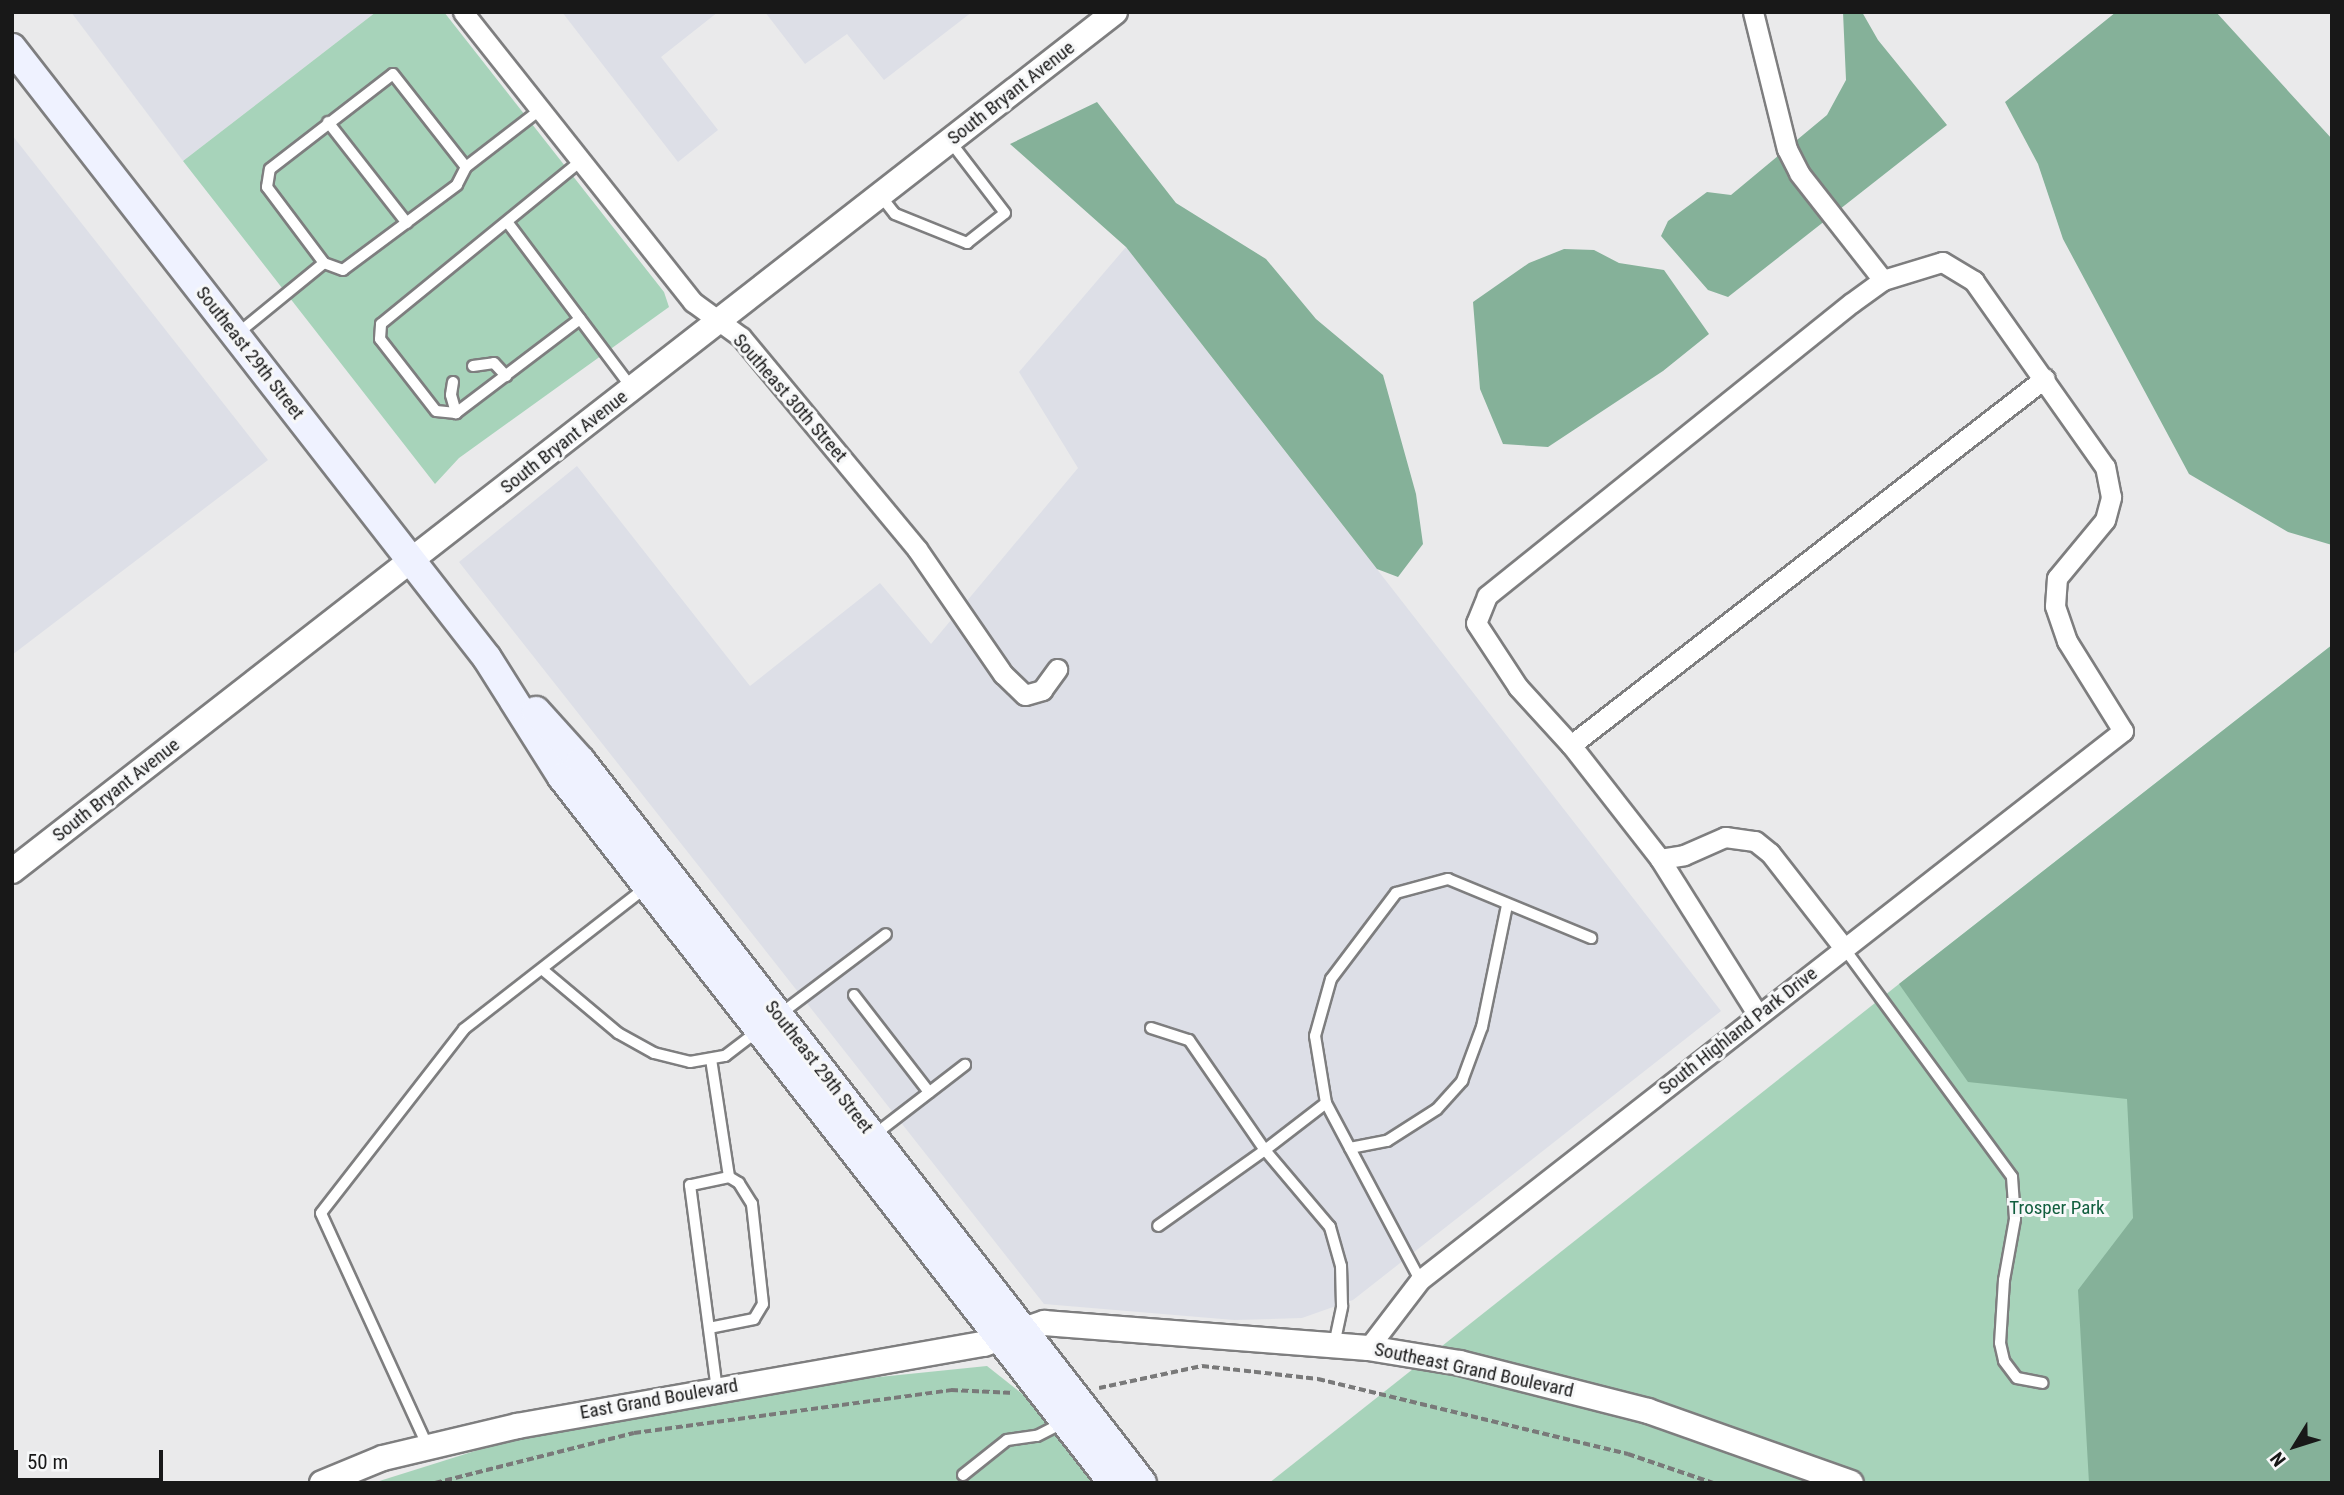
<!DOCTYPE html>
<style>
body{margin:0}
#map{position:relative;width:2344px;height:1495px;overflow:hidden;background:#eaeaeb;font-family:"Roboto Condensed",sans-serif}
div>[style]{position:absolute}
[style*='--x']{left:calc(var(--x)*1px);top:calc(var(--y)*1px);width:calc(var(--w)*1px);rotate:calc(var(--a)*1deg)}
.built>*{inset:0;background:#dddfe7}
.green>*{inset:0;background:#a7d3ba}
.forest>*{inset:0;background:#85b199}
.path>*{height:3.5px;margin-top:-1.75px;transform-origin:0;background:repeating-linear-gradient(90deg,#797979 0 7px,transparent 0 10.5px)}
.roads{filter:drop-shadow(2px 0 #7e7e7f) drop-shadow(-2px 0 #7e7e7f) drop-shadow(0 2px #7e7e7f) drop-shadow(0 -2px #7e7e7f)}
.service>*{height:10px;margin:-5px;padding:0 5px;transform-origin:5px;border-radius:5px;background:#fff}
.minor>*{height:19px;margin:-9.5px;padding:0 9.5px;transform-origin:9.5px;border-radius:9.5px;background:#fff}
.tertiary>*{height:24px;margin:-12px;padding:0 12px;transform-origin:12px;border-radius:12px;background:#fff}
.secondary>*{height:28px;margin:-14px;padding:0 14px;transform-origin:14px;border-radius:14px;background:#eff2ff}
span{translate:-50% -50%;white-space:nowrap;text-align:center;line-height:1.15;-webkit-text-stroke:6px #f7f8f9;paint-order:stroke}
.street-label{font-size:19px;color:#181818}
.park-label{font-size:19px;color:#115e3e}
.frame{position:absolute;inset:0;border:14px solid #181818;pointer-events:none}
.north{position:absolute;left:2260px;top:1411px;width:70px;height:70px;-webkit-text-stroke:5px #f7f8f9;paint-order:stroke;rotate:232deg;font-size:19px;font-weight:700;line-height:28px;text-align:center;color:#181818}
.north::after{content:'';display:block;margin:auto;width:24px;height:32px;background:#181818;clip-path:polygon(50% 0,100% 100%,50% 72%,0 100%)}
.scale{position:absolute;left:14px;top:1450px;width:149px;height:32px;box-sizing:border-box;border:4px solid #181818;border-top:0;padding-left:9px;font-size:21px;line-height:24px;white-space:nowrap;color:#181818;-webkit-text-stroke:5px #f7f8f9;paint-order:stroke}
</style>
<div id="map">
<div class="built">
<i style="clip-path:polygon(71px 12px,376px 12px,183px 161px)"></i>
<i style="clip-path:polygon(562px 12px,718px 12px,661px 57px,718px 130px,678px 162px)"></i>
<i style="clip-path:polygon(765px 12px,972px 12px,884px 80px,847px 34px,805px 64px)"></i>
<i style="clip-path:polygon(12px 135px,268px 460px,12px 655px)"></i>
<i style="clip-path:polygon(1126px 247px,1721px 1011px,1353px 1300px,1302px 1318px,1234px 1320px,1044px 1304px,459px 562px,577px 466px,750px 686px,880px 583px,931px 644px,1078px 468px,1019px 372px)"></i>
</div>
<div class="green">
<i style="clip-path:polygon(376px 12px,444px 12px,664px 292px,669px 307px,459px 458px,435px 484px,183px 161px)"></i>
<i style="clip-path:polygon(2332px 645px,2332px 1483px,1269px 1483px,1899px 984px)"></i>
<i style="clip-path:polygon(987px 1366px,1030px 1400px,1093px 1483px,373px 1483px,526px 1435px,620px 1415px,850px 1380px)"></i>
</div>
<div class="forest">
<i style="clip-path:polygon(1843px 12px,1862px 12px,1878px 40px,1947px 125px,1728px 297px,1708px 290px,1661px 236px,1668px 221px,1707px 192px,1731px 195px,1827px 115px,1846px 80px)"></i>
<i style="clip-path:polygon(2116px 12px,2216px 12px,2332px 139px,2332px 545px,2288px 532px,2189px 474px,2063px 239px,2038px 164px,2005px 102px)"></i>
<i style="clip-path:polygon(1097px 102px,1176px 203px,1266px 259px,1316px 319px,1383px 375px,1416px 494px,1423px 544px,1398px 577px,1377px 569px,1126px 247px,1010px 144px)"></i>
<i style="clip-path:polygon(1564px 249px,1594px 250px,1619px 263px,1664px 270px,1709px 334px,1663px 371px,1548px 447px,1503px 444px,1480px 389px,1473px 302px,1529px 263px)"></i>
<i style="clip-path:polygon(2332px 645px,2332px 1483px,2089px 1483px,2078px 1290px,2133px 1218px,2127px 1099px,1968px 1082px,1899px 984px)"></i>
</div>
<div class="path">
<i style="--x:1099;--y:1388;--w:105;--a:-12.1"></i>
<i style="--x:1202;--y:1366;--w:117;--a:6.4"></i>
<i style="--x:1318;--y:1379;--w:319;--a:13.6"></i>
<i style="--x:1628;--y:1454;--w:90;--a:18.8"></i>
<i style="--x:435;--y:1483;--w:205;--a:-14.1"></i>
<i style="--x:634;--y:1433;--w:320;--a:-7.7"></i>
<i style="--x:951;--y:1390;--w:63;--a:2.7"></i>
</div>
<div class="roads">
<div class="service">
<i style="--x:328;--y:122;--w:128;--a:52"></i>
<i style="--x:466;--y:167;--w:95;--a:-37.7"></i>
<i style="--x:880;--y:195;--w:24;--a:52"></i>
<i style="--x:895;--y:214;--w:78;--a:21.9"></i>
<i style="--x:967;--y:243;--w:48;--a:-38.3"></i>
<i style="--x:1005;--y:213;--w:91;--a:-127.4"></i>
<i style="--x:508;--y:223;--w:206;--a:53.1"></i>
<i style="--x:580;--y:319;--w:156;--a:142.8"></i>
<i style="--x:456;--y:413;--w:20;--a:-174"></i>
<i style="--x:436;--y:411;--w:91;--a:-127.9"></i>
<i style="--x:380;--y:339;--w:15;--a:-86"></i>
<i style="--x:381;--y:324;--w:258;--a:-39.2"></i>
<i style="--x:237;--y:334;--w:112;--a:-39.2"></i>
<i style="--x:324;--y:263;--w:95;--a:-126.9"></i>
<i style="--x:267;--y:187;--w:18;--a:-81"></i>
<i style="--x:270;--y:169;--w:155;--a:-37.7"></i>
<i style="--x:393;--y:74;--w:118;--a:51.9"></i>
<i style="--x:466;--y:167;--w:20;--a:117"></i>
<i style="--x:457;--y:185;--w:142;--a:143.3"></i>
<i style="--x:343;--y:270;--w:20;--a:-160"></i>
<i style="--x:473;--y:366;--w:21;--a:-8"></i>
<i style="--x:494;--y:363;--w:18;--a:47"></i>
<i style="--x:453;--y:382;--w:13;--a:99"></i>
<i style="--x:451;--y:395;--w:19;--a:74"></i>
<i style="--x:1844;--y:948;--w:284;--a:53.7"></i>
<i style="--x:2012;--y:1177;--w:42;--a:85.9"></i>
<i style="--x:2015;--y:1219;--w:62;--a:100.2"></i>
<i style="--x:2004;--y:1280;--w:63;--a:93.6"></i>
<i style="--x:2000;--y:1343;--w:18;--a:77"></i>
<i style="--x:2004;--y:1361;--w:21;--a:53"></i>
<i style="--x:2017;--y:1378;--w:26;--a:11"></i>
<i style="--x:543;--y:970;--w:98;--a:40"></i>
<i style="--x:618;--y:1033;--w:41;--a:29.1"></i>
<i style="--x:654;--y:1053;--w:37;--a:14"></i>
<i style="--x:690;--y:1062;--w:36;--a:-10"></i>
<i style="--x:725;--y:1056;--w:43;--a:-37.4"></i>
<i style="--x:854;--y:995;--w:123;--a:52.3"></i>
<i style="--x:779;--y:1015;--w:134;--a:-37.1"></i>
<i style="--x:1151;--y:1028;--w:40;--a:18"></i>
<i style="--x:1189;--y:1040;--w:134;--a:55.4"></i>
<i style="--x:1265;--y:1150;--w:131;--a:144.6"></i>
<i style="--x:711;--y:1059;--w:119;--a:81.3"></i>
<i style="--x:729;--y:1177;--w:40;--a:168"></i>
<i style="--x:690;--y:1185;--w:206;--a:82.5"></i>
<i style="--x:1326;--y:1103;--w:68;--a:-99.3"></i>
<i style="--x:1315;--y:1036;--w:59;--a:-74.3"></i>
<i style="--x:1331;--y:979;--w:108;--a:-52.9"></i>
<i style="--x:1396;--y:893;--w:54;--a:-15.1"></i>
<i style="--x:1448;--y:879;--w:155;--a:22.4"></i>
<i style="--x:874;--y:1135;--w:115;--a:-37.6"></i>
<i style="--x:1350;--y:1148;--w:38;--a:-11"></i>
<i style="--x:1387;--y:1141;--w:59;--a:-32.6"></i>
<i style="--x:1437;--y:1109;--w:38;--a:-48"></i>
<i style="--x:1462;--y:1081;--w:58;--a:-69.7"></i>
<i style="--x:1482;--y:1027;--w:125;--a:-78.4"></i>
<i style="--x:709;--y:1328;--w:46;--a:-11.3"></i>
<i style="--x:754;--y:1319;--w:17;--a:-59"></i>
<i style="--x:763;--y:1304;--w:101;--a:-96.3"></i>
<i style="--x:752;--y:1204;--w:25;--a:-122"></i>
<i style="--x:739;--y:1183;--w:12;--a:-149"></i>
<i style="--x:1334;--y:1345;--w:40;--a:-78"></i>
<i style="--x:1342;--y:1306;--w:40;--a:-91.4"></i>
<i style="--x:1341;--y:1266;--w:41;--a:-105.8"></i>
<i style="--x:1330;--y:1227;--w:101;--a:-130.2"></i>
<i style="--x:1265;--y:1150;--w:77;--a:-37.6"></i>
<i style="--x:1326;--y:1103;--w:200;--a:62"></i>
<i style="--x:428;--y:1447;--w:257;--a:-114.6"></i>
<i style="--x:321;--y:1213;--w:233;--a:-52.1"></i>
<i style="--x:464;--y:1029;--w:229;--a:-37.9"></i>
<i style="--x:963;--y:1475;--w:56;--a:-38.5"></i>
<i style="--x:1007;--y:1440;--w:30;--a:-8"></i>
<i style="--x:1037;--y:1436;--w:28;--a:-27"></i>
</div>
<div class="minor">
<i style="--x:463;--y:12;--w:370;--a:51.6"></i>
<i style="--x:693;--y:302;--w:59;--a:36.1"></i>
<i style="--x:741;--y:337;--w:276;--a:50.3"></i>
<i style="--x:917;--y:549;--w:152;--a:55.5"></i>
<i style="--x:1003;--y:674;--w:30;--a:44"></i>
<i style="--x:1025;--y:695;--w:18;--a:-16"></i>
<i style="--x:1042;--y:690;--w:26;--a:-54"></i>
<i style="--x:1753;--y:12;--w:141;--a:76.1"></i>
<i style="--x:1787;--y:149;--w:27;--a:63"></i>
<i style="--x:1799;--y:173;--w:136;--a:51.9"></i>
<i style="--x:1571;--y:745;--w:599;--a:-37.75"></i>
<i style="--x:1660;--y:859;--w:24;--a:-9"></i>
<i style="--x:1684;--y:855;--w:45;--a:-23.7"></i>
<i style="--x:1725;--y:837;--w:30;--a:8"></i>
<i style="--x:1755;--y:841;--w:19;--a:39"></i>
<i style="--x:1770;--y:853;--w:120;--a:52.1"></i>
<i style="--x:1368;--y:1348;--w:86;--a:-52.6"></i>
<i style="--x:1420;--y:1280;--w:892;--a:-37.99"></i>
<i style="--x:2123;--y:731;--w:106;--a:-121.9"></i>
<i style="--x:2067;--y:641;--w:37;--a:-109"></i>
<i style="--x:2055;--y:606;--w:28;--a:-86"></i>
<i style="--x:2057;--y:578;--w:75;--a:-50.4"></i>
<i style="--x:2105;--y:520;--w:24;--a:-75"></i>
<i style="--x:2111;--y:497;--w:31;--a:-101"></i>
<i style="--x:2105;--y:467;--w:228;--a:-125.2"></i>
<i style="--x:1974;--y:281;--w:37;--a:-149"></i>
<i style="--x:1942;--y:262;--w:62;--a:163"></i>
<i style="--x:1883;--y:280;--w:39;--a:144"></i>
<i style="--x:1851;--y:303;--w:467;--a:141.2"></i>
<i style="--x:1487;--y:596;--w:29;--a:112"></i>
<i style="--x:1476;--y:623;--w:77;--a:56.7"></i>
<i style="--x:1518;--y:687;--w:79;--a:47.6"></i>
<i style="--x:1571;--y:745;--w:145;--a:52"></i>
<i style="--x:1660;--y:859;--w:184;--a:57.9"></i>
</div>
<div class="tertiary">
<i style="--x:12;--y:871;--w:1398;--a:-37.91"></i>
<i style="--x:322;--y:1483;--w:66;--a:-22.3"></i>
<i style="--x:383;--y:1458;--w:138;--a:-13.4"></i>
<i style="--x:517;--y:1426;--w:474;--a:-10"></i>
<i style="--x:984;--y:1344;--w:64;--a:-19.3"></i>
<i style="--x:1044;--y:1323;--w:325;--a:4.4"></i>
<i style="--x:1368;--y:1348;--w:93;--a:9.3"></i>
<i style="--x:1460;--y:1363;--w:194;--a:14.3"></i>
<i style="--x:1648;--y:1411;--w:215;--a:19.5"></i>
</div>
<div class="secondary">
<i style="--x:12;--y:48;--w:773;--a:52.09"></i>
<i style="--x:487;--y:658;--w:141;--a:57.8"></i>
<i style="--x:562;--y:777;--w:896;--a:52.03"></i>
<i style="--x:536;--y:711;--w:67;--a:48"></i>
<i style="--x:581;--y:761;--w:914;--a:52.15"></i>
</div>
</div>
<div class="street-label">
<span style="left:1011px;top:93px;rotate:-38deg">South Bryant Avenue</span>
<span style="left:250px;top:353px;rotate:52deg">Southeast 29th Street</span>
<span style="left:790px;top:398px;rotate:49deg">Southeast 30th Street</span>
<span style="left:564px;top:442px;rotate:-38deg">South Bryant Avenue</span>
<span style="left:116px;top:790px;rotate:-38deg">South Bryant Avenue</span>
<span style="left:1738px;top:1031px;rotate:-38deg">South Highland Park Drive</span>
<span style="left:819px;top:1067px;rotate:52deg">Southeast 29th Street</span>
<span style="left:1474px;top:1370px;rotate:12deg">Southeast Grand Boulevard</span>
<span style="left:659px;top:1399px;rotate:-10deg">East Grand Boulevard</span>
</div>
<div class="park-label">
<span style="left:2057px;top:1208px">Trosper Park</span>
</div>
<div class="frame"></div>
<div class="north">N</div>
<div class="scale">50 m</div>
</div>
